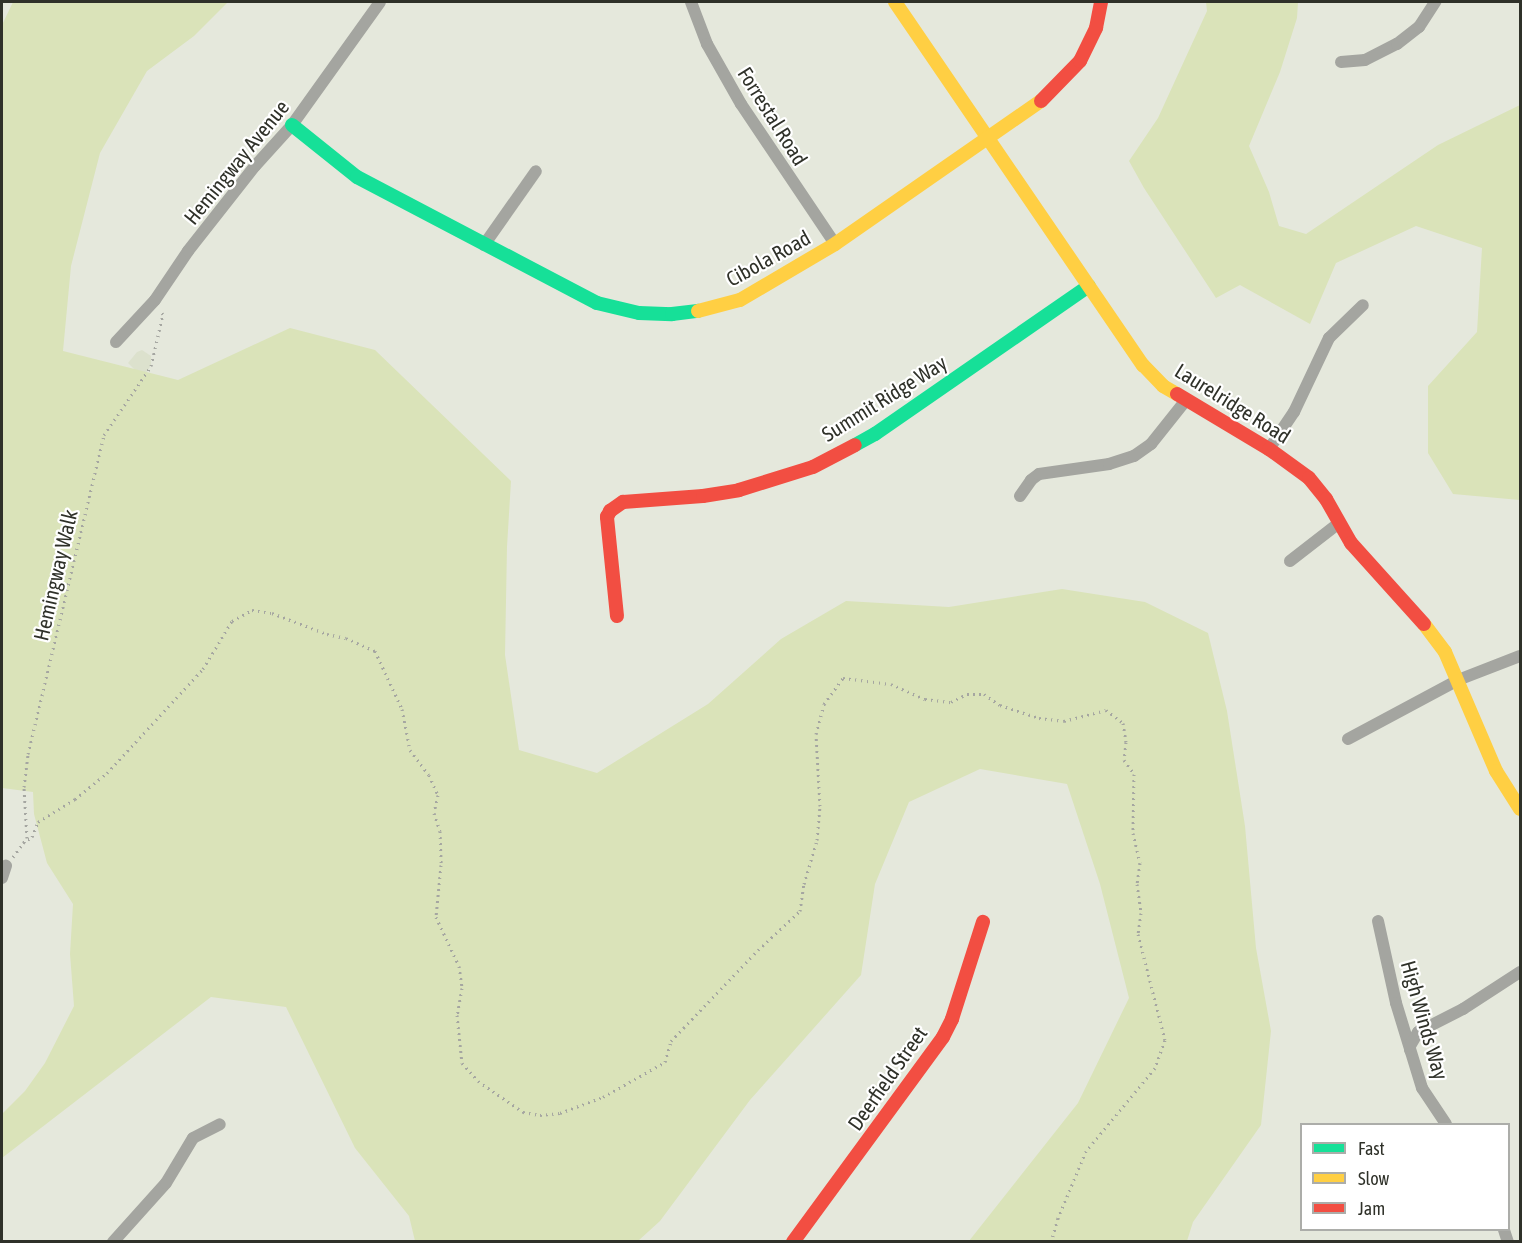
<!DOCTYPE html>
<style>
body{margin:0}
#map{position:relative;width:1522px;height:1243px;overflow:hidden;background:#e5e8dc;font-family:"Asap Condensed",sans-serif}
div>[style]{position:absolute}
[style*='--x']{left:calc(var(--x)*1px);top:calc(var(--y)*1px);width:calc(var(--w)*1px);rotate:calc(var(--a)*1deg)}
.built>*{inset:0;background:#dce1cd}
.green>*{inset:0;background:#dae3b9}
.path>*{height:3px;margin-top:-1.5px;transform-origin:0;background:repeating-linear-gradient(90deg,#a5a6a1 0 1.5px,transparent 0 6px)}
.street>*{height:12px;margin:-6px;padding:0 6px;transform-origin:6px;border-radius:6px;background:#a4a5a0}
.fast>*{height:14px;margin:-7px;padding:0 7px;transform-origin:7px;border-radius:7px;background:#16e098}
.slow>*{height:14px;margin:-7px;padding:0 7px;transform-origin:7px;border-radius:7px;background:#ffcf43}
.jam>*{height:14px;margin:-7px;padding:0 7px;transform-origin:7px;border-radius:7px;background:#f24e42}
span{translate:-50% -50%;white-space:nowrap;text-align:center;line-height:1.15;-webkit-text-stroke:4.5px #fff;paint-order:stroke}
.street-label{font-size:21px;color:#2f3129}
.frame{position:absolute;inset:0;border:3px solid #2f3129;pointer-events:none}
.legend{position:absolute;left:1300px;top:1123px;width:210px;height:108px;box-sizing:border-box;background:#fff;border:2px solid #acada9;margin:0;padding:8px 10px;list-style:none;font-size:18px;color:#2f3129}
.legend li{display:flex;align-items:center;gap:12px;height:30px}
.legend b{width:30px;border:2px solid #acada9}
</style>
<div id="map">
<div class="built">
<i style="clip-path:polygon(142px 350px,151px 356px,151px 365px,143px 378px,128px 363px,137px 352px)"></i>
</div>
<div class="green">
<i style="clip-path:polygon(13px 2px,228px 2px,194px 36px,147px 71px,100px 153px,71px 266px,63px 351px,178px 380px,290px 328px,375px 350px,511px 481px,507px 547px,505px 655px,519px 750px,597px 773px,708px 704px,781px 639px,846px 601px,949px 607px,1062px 589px,1145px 602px,1208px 633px,1227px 711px,1245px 826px,1256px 948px,1271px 1031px,1261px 1125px,1193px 1222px,1187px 1241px,969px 1241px,1078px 1103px,1129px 998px,1100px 884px,1067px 784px,980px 769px,909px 802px,875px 884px,861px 975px,750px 1100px,660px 1221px,638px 1241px,415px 1241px,409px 1216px,355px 1148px,286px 1007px,211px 997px,2px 1158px,2px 1114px,25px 1091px,45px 1063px,74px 1006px,70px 954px,73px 904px,47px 863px,34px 814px,33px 792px,2px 788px,2px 25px)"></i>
<i style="clip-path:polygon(1206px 2px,1298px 2px,1297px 18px,1280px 72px,1249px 146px,1269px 192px,1279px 226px,1306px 234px,1438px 145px,1520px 105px,1520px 500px,1453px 494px,1428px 453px,1428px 386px,1477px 332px,1482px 248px,1416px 226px,1336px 263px,1310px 324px,1240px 285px,1216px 298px,1144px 188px,1129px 161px,1158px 118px,1207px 11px)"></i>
</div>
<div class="path">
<i style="--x:23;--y:843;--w:11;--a:-34"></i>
<i style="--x:32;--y:837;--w:16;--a:-68"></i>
<i style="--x:38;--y:822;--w:44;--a:-31.9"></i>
<i style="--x:75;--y:799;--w:41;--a:-39.1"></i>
<i style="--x:107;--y:773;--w:142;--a:-47.3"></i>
<i style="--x:203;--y:669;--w:56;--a:-58.9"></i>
<i style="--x:232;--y:621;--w:23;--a:-29"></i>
<i style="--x:252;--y:610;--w:20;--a:9"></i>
<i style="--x:272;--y:613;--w:59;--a:20.9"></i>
<i style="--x:327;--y:634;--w:19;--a:12"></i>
<i style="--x:346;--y:638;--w:32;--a:24"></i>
<i style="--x:375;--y:651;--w:64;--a:65"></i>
<i style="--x:402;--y:709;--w:42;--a:79"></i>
<i style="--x:410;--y:750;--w:31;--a:53"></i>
<i style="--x:429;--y:775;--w:22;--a:66"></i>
<i style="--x:438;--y:795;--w:18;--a:103"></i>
<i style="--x:434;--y:813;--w:19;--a:72"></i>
<i style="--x:440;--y:831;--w:34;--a:88"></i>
<i style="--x:441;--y:865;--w:52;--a:95.5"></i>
<i style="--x:436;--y:917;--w:54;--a:64.9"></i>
<i style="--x:459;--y:966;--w:22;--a:82"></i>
<i style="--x:462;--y:988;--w:27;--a:100"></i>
<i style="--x:457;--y:1015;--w:48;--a:84.1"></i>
<i style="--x:462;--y:1063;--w:24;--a:48"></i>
<i style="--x:478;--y:1081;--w:55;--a:34.6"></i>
<i style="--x:523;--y:1112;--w:17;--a:10"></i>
<i style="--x:540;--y:1115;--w:20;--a:-6"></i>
<i style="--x:560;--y:1113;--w:46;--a:-20.4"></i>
<i style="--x:603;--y:1097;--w:71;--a:-29.4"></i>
<i style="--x:665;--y:1062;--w:22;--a:-74"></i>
<i style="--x:671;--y:1041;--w:126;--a:-46.3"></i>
<i style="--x:758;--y:950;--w:57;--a:-42.9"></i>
<i style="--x:800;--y:911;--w:27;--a:-82"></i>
<i style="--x:804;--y:884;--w:46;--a:-73.5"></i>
<i style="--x:817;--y:840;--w:34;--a:-85"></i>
<i style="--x:820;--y:806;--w:72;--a:-93.2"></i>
<i style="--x:816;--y:734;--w:31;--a:-75"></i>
<i style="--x:824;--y:704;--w:32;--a:-54"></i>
<i style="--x:843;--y:678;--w:48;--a:7.1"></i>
<i style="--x:891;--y:684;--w:37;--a:24"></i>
<i style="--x:925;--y:699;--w:26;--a:7"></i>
<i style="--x:951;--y:702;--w:18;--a:-27"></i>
<i style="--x:967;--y:694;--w:17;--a:0"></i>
<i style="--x:984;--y:694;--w:19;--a:35"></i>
<i style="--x:1000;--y:705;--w:41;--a:18.4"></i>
<i style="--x:1039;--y:718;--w:25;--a:7"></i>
<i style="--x:1064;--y:721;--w:43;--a:-14.7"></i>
<i style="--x:1106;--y:710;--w:21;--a:37"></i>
<i style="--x:1123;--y:723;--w:19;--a:81"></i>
<i style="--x:1126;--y:742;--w:18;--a:96"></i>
<i style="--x:1124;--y:760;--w:17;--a:54"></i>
<i style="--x:1134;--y:774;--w:59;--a:91"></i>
<i style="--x:1133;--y:833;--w:31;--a:77"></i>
<i style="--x:1140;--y:863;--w:21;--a:98"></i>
<i style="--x:1137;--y:884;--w:29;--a:82"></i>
<i style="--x:1141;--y:913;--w:21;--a:98"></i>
<i style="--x:1138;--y:934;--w:109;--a:75.7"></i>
<i style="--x:1165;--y:1040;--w:30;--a:110"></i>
<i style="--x:1155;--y:1068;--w:108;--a:129.7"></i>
<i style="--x:1086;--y:1151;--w:73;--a:112.7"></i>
<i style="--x:1058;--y:1218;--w:25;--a:106"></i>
<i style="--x:13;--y:857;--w:24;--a:-54"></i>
<i style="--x:27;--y:838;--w:51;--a:-93.4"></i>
<i style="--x:24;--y:787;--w:33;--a:-83"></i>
<i style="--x:28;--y:754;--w:328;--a:-76.6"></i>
<i style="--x:104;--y:435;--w:83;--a:-55.7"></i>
<i style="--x:151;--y:366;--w:53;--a:-77"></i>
<i style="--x:163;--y:314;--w:4;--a:-135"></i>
</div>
<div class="street">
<i style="--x:691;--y:2;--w:45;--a:69.1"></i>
<i style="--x:707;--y:44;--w:69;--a:60.5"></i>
<i style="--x:741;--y:104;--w:169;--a:56.1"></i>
<i style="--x:1341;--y:62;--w:24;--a:-5"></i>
<i style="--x:1365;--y:60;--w:36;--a:-27"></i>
<i style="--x:1397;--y:44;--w:28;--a:-38"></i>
<i style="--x:1419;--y:27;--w:30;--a:-57"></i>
<i style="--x:484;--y:245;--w:90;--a:-54.9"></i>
<i style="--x:116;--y:342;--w:57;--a:-47.1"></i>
<i style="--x:155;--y:300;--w:59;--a:-56"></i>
<i style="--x:188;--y:251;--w:108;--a:-51.8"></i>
<i style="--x:255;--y:166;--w:55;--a:-47.9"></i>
<i style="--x:292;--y:125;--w:151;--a:-54.4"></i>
<i style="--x:1269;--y:449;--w:45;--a:-56"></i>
<i style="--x:1294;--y:412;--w:82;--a:-64.7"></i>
<i style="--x:1329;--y:338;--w:47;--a:-44.1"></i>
<i style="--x:1020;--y:496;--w:19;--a:-55"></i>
<i style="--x:1031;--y:480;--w:10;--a:-37"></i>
<i style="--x:1039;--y:474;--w:71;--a:-8.1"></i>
<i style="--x:1109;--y:464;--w:26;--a:-18"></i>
<i style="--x:1134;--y:456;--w:21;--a:-35"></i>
<i style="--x:1151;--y:444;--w:56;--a:-51.5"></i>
<i style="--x:1290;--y:561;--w:62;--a:-37.8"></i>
<i style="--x:1348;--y:739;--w:125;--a:-28.2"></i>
<i style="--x:1458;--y:680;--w:66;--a:-21.2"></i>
<i style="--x:2;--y:878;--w:13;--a:-72"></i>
<i style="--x:1378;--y:921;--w:84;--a:77.6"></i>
<i style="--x:1396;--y:1003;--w:89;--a:73"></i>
<i style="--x:1422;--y:1088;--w:43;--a:56.3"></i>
<i style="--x:1410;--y:1050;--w:4;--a:-90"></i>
<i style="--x:1410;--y:1046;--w:16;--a:-60"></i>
<i style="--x:1418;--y:1032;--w:51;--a:-27.1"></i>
<i style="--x:1463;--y:1009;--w:68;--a:-33"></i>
<i style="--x:1504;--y:1230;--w:13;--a:72"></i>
<i style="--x:113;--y:1242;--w:79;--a:-48.1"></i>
<i style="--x:166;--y:1183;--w:52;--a:-59"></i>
<i style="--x:193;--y:1138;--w:30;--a:-27"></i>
</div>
<div class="fast">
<i style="--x:292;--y:125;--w:83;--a:38.7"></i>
<i style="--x:357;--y:177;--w:271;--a:27.7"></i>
<i style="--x:597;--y:303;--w:43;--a:13.4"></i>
<i style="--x:639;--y:313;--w:33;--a:2"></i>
<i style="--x:672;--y:314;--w:26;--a:-7"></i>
<i style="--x:855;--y:445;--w:23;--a:-29"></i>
<i style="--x:875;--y:434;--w:260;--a:-34.7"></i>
</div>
<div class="slow">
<i style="--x:895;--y:2;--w:440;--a:55.7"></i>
<i style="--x:1143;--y:365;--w:29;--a:46"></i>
<i style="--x:1163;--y:386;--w:16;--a:30"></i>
<i style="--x:698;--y:311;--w:43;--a:-14.7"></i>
<i style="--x:740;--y:300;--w:110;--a:-30.5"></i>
<i style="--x:835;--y:244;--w:251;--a:-34.8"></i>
<i style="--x:1424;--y:624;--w:35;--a:53"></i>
<i style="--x:1445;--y:652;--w:129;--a:66.8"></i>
<i style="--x:1496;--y:771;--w:45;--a:57.7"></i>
</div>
<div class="jam">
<i style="--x:1041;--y:101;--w:56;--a:-45.7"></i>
<i style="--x:1080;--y:61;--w:37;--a:-64"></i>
<i style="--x:1096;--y:28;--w:26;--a:-79"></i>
<i style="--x:1177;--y:394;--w:107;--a:30.9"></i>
<i style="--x:1269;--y:449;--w:49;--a:35.9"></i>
<i style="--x:1309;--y:478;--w:27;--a:51"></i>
<i style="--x:1326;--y:499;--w:51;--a:60.4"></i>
<i style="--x:1351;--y:543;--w:109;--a:48"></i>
<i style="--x:617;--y:616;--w:100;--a:-95.8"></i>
<i style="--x:607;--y:517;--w:7;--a:-63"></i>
<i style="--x:610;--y:511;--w:16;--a:-35"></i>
<i style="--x:623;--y:502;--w:80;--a:-4.3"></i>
<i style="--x:703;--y:496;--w:36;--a:-9"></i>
<i style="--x:739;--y:490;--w:77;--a:-17.3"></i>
<i style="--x:813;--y:467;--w:47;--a:-27.6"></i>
<i style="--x:793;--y:1242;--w:254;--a:-53.8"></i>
<i style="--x:943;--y:1037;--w:20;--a:-63"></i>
<i style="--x:952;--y:1019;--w:102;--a:-72.3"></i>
</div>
<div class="street-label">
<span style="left:773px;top:116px;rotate:58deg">Forrestal Road</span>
<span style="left:236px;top:162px;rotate:-51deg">Hemingway Avenue</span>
<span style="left:768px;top:258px;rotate:-29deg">Cibola Road</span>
<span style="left:884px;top:398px;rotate:-32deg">Summit Ridge Way</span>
<span style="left:1233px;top:403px;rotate:32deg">Laurelridge Road</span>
<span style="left:55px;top:575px;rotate:-77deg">Hemingway Walk</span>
<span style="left:1425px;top:1020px;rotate:74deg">High Winds Way</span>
<span style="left:887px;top:1078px;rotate:-55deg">Deerfield Street</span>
</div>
<div class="frame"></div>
<ul class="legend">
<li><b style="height:8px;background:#16e098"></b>Fast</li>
<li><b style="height:8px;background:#ffcf43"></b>Slow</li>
<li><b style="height:8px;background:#f24e42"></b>Jam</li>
</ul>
</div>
